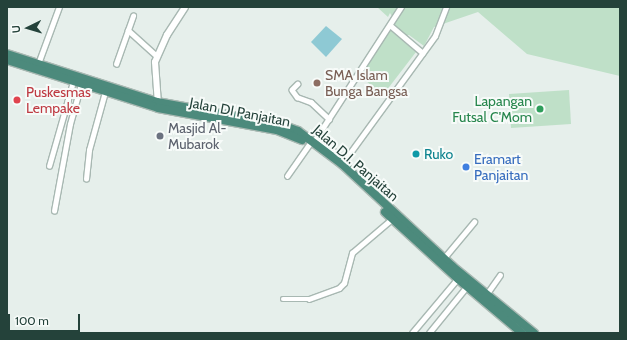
<!DOCTYPE html>
<style>
body{margin:0}
#map{position:relative;width:627px;height:340px;overflow:hidden;background:#e6efeb;font-family:Cabin,sans-serif}
div>[style]{position:absolute}
[style*='--x']{left:calc(var(--x)*1px);top:calc(var(--y)*1px);width:calc(var(--w)*1px);rotate:calc(var(--a)*1deg)}
.green>*{inset:0;background:#bfe0c8}
.water>*{inset:0;background:#8ec9d4}
.roads{filter:drop-shadow(1px 0 #a8b8b2) drop-shadow(-1px 0 #a8b8b2) drop-shadow(0 1px #a8b8b2) drop-shadow(0 -1px #a8b8b2)}
.minor>*{height:4.5px;margin:-2.25px;padding:0 2.25px;transform-origin:2.25px;border-radius:2.25px;background:#fff}
.tertiary>*{height:6px;margin:-3px;padding:0 3px;transform-origin:3px;border-radius:3px;background:#fff}
.trunk>*{height:8px;margin:-4px;padding:0 4px;transform-origin:4px;border-radius:4px;background:#4c8a7c}
.dots>*{width:11px;height:11px;translate:-50% -50%;box-sizing:border-box;border:2px solid #f7fbf9;border-radius:50%}
span{translate:-50% -50%;white-space:nowrap;text-align:center;line-height:1.15;-webkit-text-stroke:4px #f7fbf9;paint-order:stroke}
.education-label{font-size:14px;color:#785e54}
.left{translate:0 -50%;text-align:left}
.health-label{font-size:14px;color:#be3a42}
.leisure-label{font-size:14px;color:#27864d}
.right{translate:-100% -50%;text-align:right}
.street-label{font-size:14px;color:#24423a}
.worship-label{font-size:14px;color:#5b616d}
.culture-label{font-size:14px;color:#0d838f}
.shop-label{font-size:14px;color:#366cbe}
.frame{position:absolute;inset:0;border:8px solid #24423a;pointer-events:none}
.north{position:absolute;left:8px;top:8px;width:40px;height:40px;-webkit-text-stroke:3px #f7fbf9;paint-order:stroke;rotate:265deg;font-size:11px;font-weight:700;line-height:16px;text-align:center;color:#24423a}
.north::after{content:'';display:block;margin:auto;width:14px;height:18px;background:#24423a;clip-path:polygon(50% 0,100% 100%,50% 72%,0 100%)}
.scale{position:absolute;left:8px;top:314px;width:72px;height:18px;box-sizing:border-box;border:2px solid #24423a;border-top:0;padding-left:5px;font-size:12px;line-height:14px;white-space:nowrap;color:#24423a;-webkit-text-stroke:3px #f7fbf9;paint-order:stroke}
</style>
<div id="map">
<div class="green">
<i style="clip-path:polygon(377px 7px,620px 7px,620px 76px,527px 54px,478px 12px,434px 27px,424px 46px,409px 35px,405px 36px,394px 24px,395px 21px,390px 13px,388px 17px)"></i>
<i style="clip-path:polygon(389px 29px,416px 52px,383px 95px,360px 76px)"></i>
<i style="clip-path:polygon(569px 90px,571px 124px,511px 128px,509px 94px)"></i>
</div>
<div class="water">
<i style="clip-path:polygon(326px 26px,342px 39px,326px 57px,311px 42px)"></i>
</div>
<div class="roads">
<div class="minor">
<i style="--x:390;--y:25;--w:43;--a:40.3"></i>
<i style="--x:128;--y:30;--w:39;--a:42"></i>
<i style="--x:38;--y:64;--w:61;--a:-69.8"></i>
<i style="--x:116;--y:64;--w:51;--a:-70.5"></i>
<i style="--x:298;--y:84;--w:8;--a:135"></i>
<i style="--x:292;--y:90;--w:9;--a:54"></i>
<i style="--x:297;--y:97;--w:15;--a:20"></i>
<i style="--x:311;--y:102;--w:25;--a:43"></i>
<i style="--x:317;--y:137;--w:35;--a:40"></i>
<i style="--x:313;--y:143;--w:162;--a:-57.1"></i>
<i style="--x:342;--y:164;--w:158;--a:-54"></i>
<i style="--x:435;--y:36;--w:31;--a:-69"></i>
<i style="--x:49;--y:166;--w:87;--a:-74.1"></i>
<i style="--x:287;--y:176;--w:39;--a:-55"></i>
<i style="--x:86;--y:179;--w:29;--a:-84"></i>
<i style="--x:89;--y:150;--w:60;--a:-74.6"></i>
<i style="--x:54;--y:211;--w:88;--a:-79.6"></i>
<i style="--x:70;--y:124;--w:41;--a:-74.6"></i>
<i style="--x:444;--y:258;--w:47;--a:-50.2"></i>
<i style="--x:486;--y:295;--w:24;--a:-55"></i>
<i style="--x:283;--y:299;--w:26;--a:0"></i>
<i style="--x:309;--y:299;--w:32;--a:-20"></i>
<i style="--x:339;--y:288;--w:7;--a:-45"></i>
<i style="--x:344;--y:283;--w:31;--a:-75"></i>
<i style="--x:352;--y:253;--w:54;--a:-40.5"></i>
<i style="--x:412;--y:333;--w:73;--a:-50"></i>
<i style="--x:429;--y:333;--w:62;--a:-50.9"></i>
</div>
<div class="tertiary">
<i style="--x:158;--y:104;--w:42;--a:-94.1"></i>
<i style="--x:155;--y:62;--w:30;--a:-66"></i>
<i style="--x:167;--y:35;--w:33;--a:-57"></i>
</div>
<div class="trunk">
<i style="--x:7;--y:54;--w:157;--a:17.7"></i>
<i style="--x:157;--y:102;--w:127;--a:10.4"></i>
<i style="--x:282;--y:125;--w:17;--a:21"></i>
<i style="--x:298;--y:131;--w:55;--a:36.9"></i>
<i style="--x:342;--y:164;--w:150;--a:42.8"></i>
<i style="--x:452;--y:266;--w:106;--a:39.3"></i>
<i style="--x:7;--y:60;--w:158;--a:17.6"></i>
<i style="--x:158;--y:108;--w:121;--a:10.5"></i>
<i style="--x:277;--y:130;--w:27;--a:22"></i>
<i style="--x:385;--y:212;--w:99;--a:42.5"></i>
<i style="--x:458;--y:279;--w:84;--a:40.2"></i>
</div>
</div>
<div class="dots">
<i style="left:317px;top:83px;background:#8d6e63"></i>
<i style="left:17px;top:100px;background:#e0444e"></i>
<i style="left:540px;top:109px;background:#2e9e5b"></i>
<i style="left:160px;top:136px;background:#6b7280"></i>
<i style="left:416px;top:154px;background:#0f9aa8"></i>
<i style="left:466px;top:167px;background:#3f7fe0"></i>
</div>
<div class="education-label">
<span class="left" style="left:325px;top:83px">SMA Islam<br>Bunga Bangsa</span>
</div>
<div class="health-label">
<span class="left" style="left:26px;top:100px">Puskesmas<br>Lempake</span>
</div>
<div class="leisure-label">
<span class="right" style="left:532px;top:109px">Lapangan<br>Futsal C'Mom</span>
</div>
<div class="street-label">
<span style="left:240px;top:112px;rotate:11deg">Jalan DI Panjaitan</span>
<span style="left:356px;top:163px;rotate:41deg">Jalan D.I. Panjaitan</span>
</div>
<div class="worship-label">
<span class="left" style="left:168px;top:136px">Masjid Al-<br>Mubarok</span>
</div>
<div class="culture-label">
<span class="left" style="left:424px;top:154px">Ruko</span>
</div>
<div class="shop-label">
<span class="left" style="left:474px;top:167px">Eramart<br>Panjaitan</span>
</div>
<div class="frame"></div>
<div class="north">U</div>
<div class="scale">100 m</div>
</div>
